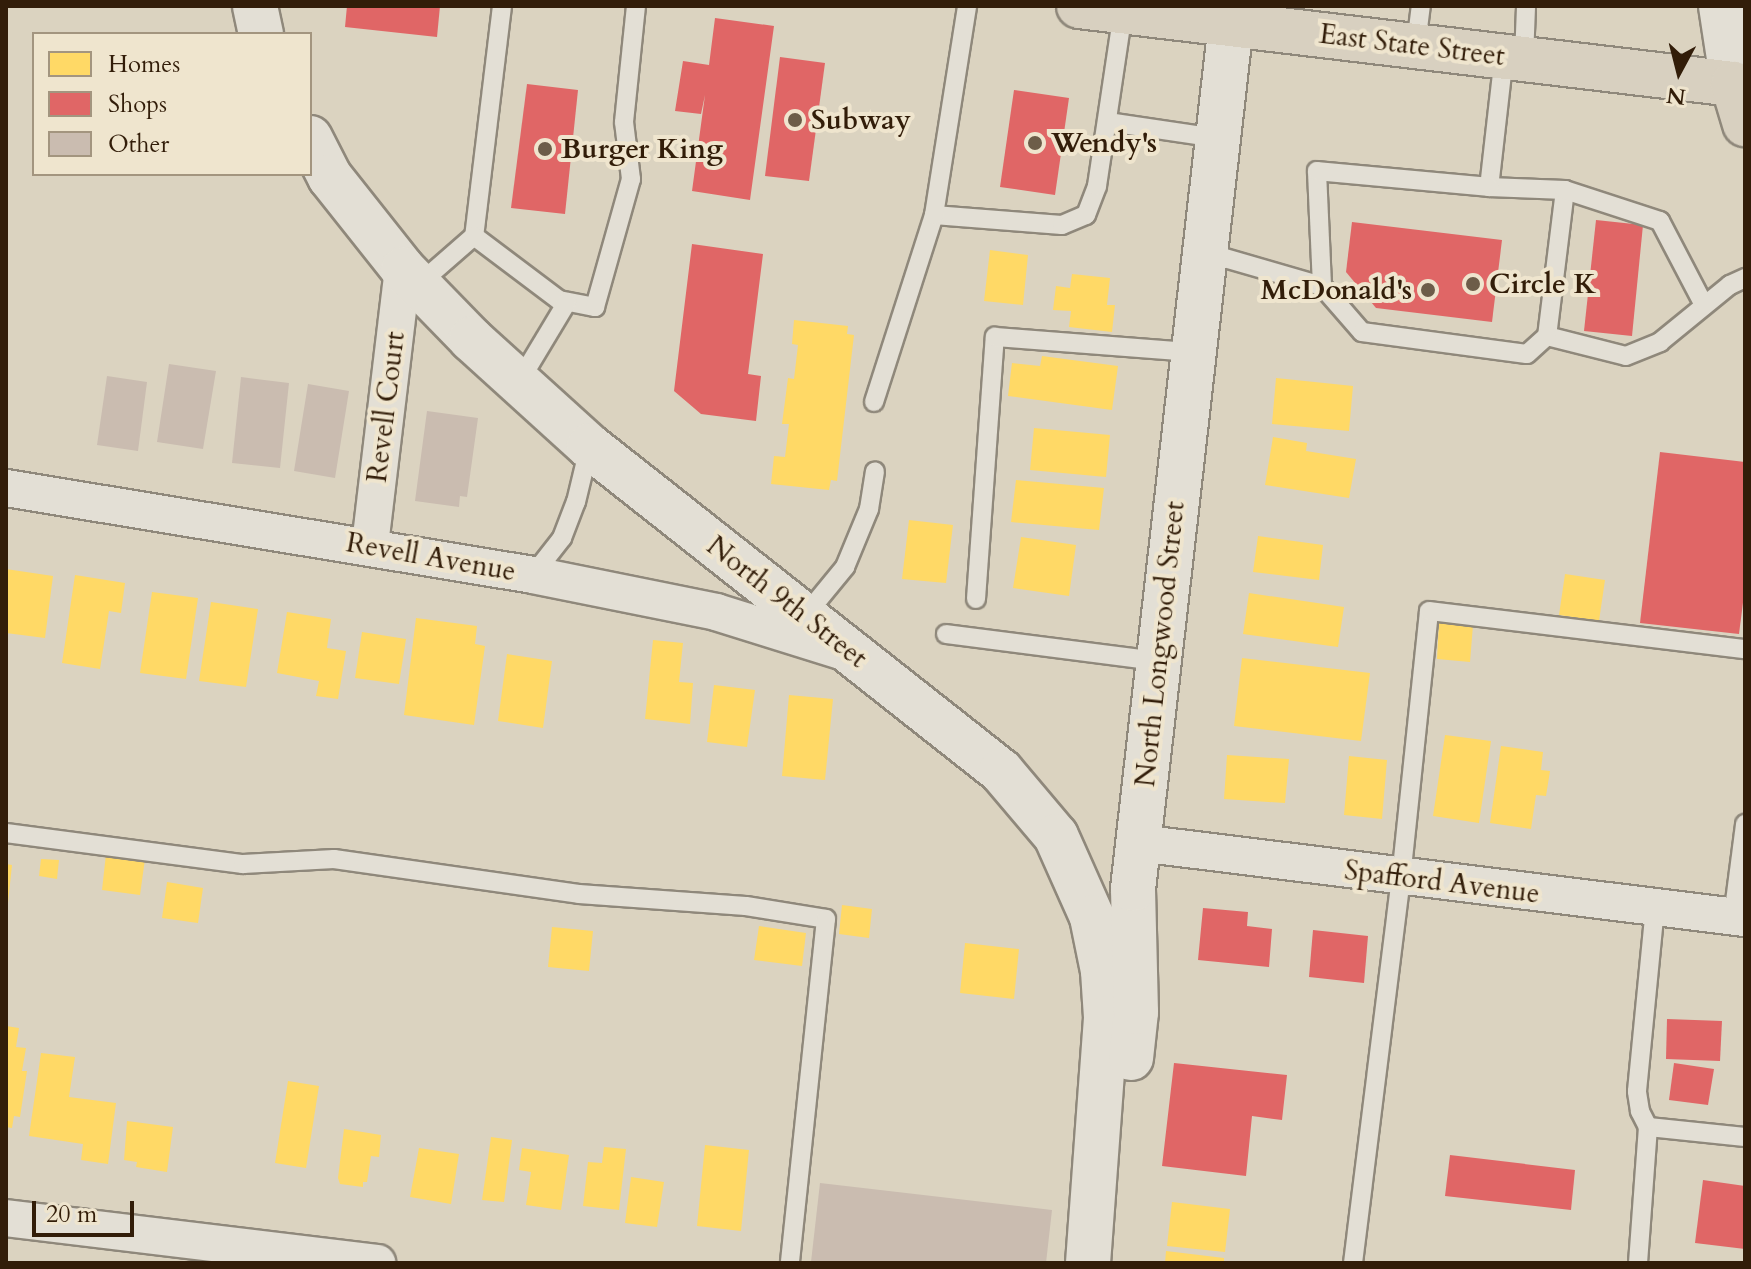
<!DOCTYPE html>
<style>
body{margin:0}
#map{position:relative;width:1751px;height:1269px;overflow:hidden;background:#dbd3c0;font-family:Cardo,serif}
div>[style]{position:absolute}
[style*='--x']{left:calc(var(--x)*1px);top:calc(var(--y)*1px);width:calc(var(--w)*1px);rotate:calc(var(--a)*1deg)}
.homes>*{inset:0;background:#ffd966}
.shops>*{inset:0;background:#e06666}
.building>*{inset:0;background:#cabcb0}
.roads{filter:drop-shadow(2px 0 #8f887b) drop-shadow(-2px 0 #8f887b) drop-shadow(0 2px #8f887b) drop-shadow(0 -2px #8f887b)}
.lane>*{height:18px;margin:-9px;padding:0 9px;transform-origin:9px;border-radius:9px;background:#e3dfd5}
.street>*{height:36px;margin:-18px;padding:0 18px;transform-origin:18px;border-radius:18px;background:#e3dfd5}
.secondary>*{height:44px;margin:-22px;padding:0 22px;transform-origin:22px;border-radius:22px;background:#e3dfd5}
.primary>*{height:44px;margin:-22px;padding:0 22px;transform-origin:22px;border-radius:22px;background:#d8d0c0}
.dots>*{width:22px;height:22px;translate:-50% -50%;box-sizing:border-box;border:4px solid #efe5ce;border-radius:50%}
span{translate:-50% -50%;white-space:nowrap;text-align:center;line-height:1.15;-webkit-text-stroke:8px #efe5ce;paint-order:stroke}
.street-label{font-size:28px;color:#321d09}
.poi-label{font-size:28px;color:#321d09;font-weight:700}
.left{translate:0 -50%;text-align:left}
.right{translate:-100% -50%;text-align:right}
.frame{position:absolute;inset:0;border:8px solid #321d09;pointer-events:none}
.legend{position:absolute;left:32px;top:32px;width:280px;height:144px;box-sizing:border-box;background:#efe5ce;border:2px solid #a3957f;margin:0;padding:10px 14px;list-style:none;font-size:24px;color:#321d09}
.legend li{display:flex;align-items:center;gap:16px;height:40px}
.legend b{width:40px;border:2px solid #a3957f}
.north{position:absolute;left:1639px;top:32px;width:80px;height:80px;-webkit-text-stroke:6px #efe5ce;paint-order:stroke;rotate:187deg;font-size:22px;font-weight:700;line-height:32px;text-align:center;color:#321d09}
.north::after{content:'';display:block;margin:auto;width:28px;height:36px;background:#321d09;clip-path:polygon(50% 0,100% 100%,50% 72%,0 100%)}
.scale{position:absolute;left:32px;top:1201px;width:102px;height:36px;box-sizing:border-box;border:4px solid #321d09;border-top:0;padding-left:10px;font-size:24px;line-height:28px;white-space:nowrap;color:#321d09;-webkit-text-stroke:6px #efe5ce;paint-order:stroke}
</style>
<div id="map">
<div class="homes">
<i style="clip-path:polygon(990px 250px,1028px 255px,1023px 305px,984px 301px)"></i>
<i style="clip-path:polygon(1072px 274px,1110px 278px,1107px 305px,1115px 305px,1112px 332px,1069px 327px,1071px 311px,1053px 310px,1056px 286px,1070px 288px)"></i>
<i style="clip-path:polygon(794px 320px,848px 326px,847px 334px,854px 335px,837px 481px,831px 480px,829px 490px,771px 484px,774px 456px,785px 457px,789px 424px,782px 424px,788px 378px,794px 379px,798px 345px,792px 344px)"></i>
<i style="clip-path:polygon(1042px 356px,1118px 366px,1112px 410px,1008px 396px,1012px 363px,1040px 366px)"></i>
<i style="clip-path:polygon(1276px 378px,1353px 386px,1349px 431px,1272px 424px)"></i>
<i style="clip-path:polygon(1034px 428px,1110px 435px,1106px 477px,1030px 470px)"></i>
<i style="clip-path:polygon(1273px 437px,1307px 443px,1306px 451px,1356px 459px,1349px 498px,1265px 485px)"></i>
<i style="clip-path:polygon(1016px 480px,1104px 488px,1099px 530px,1011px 522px)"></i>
<i style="clip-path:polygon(909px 520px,953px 525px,946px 583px,902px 579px)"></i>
<i style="clip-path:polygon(1258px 536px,1323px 545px,1319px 580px,1253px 572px)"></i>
<i style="clip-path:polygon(1021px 537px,1076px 545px,1069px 596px,1013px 588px)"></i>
<i style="clip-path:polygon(6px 569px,53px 576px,45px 638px,6px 633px)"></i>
<i style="clip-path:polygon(1565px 574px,1605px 580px,1599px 621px,1559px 615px)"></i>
<i style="clip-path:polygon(75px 575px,125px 583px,121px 613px,109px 611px,100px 669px,62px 663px)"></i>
<i style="clip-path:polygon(152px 592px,198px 598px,186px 679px,140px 673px)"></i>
<i style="clip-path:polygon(1249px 593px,1344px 607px,1338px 647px,1243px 634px)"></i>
<i style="clip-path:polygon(211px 602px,258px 609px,246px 687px,199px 681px)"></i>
<i style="clip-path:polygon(287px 612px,331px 619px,327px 648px,346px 651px,338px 699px,316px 696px,319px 681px,277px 673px)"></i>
<i style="clip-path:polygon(416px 618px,477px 626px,475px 644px,485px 646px,474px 725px,404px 715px)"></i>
<i style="clip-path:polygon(1439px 622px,1473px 625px,1470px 662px,1437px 659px)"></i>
<i style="clip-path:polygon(362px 632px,406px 639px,399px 684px,355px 678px)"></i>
<i style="clip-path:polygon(653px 640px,683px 643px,679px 682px,693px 683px,690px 724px,645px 719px)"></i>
<i style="clip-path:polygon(507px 654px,552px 661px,543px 728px,498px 721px)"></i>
<i style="clip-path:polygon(1242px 658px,1370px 673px,1361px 741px,1234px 726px)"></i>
<i style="clip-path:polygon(714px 685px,755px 690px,747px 747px,707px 742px)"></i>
<i style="clip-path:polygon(789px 695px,833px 699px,825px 780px,782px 776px)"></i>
<i style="clip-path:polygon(1445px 735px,1491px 741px,1479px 823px,1433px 816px)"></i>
<i style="clip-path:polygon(1501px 746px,1543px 752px,1541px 770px,1550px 771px,1546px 796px,1536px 795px,1531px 829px,1490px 823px)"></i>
<i style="clip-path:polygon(1227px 755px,1289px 759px,1285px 803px,1224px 799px)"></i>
<i style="clip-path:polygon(1349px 756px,1387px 760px,1382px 819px,1344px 815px)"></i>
<i style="clip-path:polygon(106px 854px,145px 859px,140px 895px,102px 890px)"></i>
<i style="clip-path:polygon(41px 859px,59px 860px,57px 879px,39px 876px)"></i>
<i style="clip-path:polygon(6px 864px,12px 865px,8px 903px,6px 903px)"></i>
<i style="clip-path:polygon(167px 882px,203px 888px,198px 923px,162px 918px)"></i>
<i style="clip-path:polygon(842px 905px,872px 909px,869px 938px,839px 934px)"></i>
<i style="clip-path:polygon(759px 926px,806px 933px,802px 966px,754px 960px)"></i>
<i style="clip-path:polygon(552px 927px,593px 931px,589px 971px,548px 967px)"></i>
<i style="clip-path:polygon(965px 943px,1019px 949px,1014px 999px,960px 993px)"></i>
<i style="clip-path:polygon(6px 1026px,19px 1028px,16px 1047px,26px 1048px,22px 1071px,27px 1071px,20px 1117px,14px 1116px,12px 1128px,6px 1127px)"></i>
<i style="clip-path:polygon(41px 1053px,75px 1057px,69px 1097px,116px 1103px,108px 1164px,81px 1160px,83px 1144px,29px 1136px)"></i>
<i style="clip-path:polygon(288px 1081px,319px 1086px,306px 1168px,275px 1163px)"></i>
<i style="clip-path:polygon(127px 1121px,173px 1127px,167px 1172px,136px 1167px,137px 1162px,124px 1160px)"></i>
<i style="clip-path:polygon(344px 1129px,381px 1135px,379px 1157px,371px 1156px,367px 1182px,363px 1182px,363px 1187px,340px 1184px,338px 1178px)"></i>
<i style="clip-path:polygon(491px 1137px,512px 1140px,504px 1202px,482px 1200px)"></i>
<i style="clip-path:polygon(705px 1145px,749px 1150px,741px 1231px,697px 1226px)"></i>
<i style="clip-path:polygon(604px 1147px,626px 1149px,619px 1210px,583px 1206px,588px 1162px,602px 1163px)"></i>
<i style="clip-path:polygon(419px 1148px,459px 1154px,451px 1204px,410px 1197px)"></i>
<i style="clip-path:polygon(522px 1148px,569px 1155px,561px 1210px,526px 1205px,531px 1172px,519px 1170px)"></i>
<i style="clip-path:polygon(631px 1177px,664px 1182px,657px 1227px,625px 1223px)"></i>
<i style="clip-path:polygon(1172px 1202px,1230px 1209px,1225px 1252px,1167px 1246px)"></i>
<i style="clip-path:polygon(1166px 1251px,1224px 1258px,1224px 1263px,1165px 1263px)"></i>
</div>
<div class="shops">
<i style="clip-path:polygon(347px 6px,440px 6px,437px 37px,345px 27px)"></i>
<i style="clip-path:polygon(715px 18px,774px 26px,750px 200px,692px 191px,705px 95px,701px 114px,675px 111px,683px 61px,709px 65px)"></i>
<i style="clip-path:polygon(780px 57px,825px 63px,809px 181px,765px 176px)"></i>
<i style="clip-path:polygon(527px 84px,578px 90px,565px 214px,511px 208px)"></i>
<i style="clip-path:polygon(1014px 90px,1069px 98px,1055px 195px,1000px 187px)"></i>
<i style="clip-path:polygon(1596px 220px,1643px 225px,1632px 336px,1584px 331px)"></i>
<i style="clip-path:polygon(1352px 222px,1502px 240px,1492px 322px,1376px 308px,1346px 272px)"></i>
<i style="clip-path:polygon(692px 244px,763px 254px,748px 374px,761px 376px,756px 421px,701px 414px,674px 391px)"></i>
<i style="clip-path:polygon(1660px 452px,1745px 462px,1745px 587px,1739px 634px,1640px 623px)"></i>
<i style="clip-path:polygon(1203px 908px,1248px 912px,1247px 926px,1272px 929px,1269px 967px,1198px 960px)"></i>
<i style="clip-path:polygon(1313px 930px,1368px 936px,1364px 983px,1309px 977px)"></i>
<i style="clip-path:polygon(1667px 1019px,1722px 1021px,1720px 1061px,1666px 1059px)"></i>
<i style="clip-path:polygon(1174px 1063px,1287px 1075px,1282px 1120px,1252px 1116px,1246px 1176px,1162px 1166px)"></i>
<i style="clip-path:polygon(1674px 1063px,1714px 1069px,1708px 1105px,1669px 1100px)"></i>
<i style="clip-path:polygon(1450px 1155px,1575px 1170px,1571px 1210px,1445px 1196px)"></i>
<i style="clip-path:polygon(1703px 1180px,1745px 1186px,1745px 1249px,1695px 1243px)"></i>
</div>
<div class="building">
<i style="clip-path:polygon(169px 364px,216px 371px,203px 449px,157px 442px)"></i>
<i style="clip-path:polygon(107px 376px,147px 382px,138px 451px,97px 445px)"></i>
<i style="clip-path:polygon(241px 377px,289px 383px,280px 468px,232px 463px)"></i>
<i style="clip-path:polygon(308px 384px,349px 391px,335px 478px,294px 471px)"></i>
<i style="clip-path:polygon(427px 411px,478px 418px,467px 497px,460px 496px,459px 507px,415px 501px)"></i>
<i style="clip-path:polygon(820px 1183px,1052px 1210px,1046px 1263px,811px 1262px)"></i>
</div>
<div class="roads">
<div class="lane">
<i style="--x:502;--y:6;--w:232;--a:96.9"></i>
<i style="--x:474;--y:236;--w:106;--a:37"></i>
<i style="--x:559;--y:300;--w:37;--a:11"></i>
<i style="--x:595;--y:307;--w:133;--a:-74.3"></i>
<i style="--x:631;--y:179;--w:57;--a:-97"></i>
<i style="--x:624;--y:122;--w:117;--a:-84.1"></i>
<i style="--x:1416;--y:45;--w:39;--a:-83"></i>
<i style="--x:1504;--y:56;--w:132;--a:96.5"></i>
<i style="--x:1489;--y:187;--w:76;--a:2.3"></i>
<i style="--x:1565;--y:190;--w:147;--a:97"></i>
<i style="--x:1547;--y:336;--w:81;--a:14.2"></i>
<i style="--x:1626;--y:356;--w:37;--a:-22"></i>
<i style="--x:1660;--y:342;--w:90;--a:-39.2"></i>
<i style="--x:1730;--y:285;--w:17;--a:-25"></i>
<i style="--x:1524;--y:59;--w:53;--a:-87.8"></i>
<i style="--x:1108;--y:122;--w:110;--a:8.4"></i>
<i style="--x:1565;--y:190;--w:100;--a:18.1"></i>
<i style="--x:1660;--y:221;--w:95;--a:62.4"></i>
<i style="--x:934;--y:215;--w:128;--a:4.5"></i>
<i style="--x:1062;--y:225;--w:26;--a:-23"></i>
<i style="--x:1086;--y:215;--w:31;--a:-69"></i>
<i style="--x:1097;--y:186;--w:176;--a:-81.5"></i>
<i style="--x:1204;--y:252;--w:123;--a:16.1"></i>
<i style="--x:1322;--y:286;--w:61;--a:49"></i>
<i style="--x:1362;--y:332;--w:166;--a:7.6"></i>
<i style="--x:1527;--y:354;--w:27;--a:-42"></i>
<i style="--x:419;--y:284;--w:73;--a:-41.1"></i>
<i style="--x:1322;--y:286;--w:115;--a:-92.5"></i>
<i style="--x:1317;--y:171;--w:173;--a:5.3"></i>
<i style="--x:519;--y:382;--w:93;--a:-59"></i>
<i style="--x:874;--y:402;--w:196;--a:-72.2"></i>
<i style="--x:934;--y:215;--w:212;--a:-81"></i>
<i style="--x:533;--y:575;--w:47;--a:-51.9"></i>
<i style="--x:562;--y:538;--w:39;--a:-69"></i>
<i style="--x:576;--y:502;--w:56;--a:-76.5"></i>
<i style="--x:976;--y:599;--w:263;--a:-85.9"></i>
<i style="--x:995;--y:337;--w:198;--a:4.4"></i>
<i style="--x:804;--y:617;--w:65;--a:-50.6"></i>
<i style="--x:845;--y:567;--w:63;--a:-67.5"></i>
<i style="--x:869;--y:509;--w:38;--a:-81"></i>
<i style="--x:946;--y:634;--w:213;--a:7.3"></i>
<i style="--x:6;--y:833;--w:239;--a:7.5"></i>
<i style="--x:243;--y:864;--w:91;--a:-3.1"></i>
<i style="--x:334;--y:859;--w:247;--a:8.1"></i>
<i style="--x:579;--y:894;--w:167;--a:4.1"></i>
<i style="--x:746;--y:906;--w:81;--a:9.2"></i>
<i style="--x:826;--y:919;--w:346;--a:96"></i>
<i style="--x:1733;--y:917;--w:94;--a:-82.6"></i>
<i style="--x:1648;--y:1127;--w:98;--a:5.9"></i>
<i style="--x:1353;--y:1263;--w:388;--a:-82.9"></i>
<i style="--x:1401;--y:878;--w:268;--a:-84"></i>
<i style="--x:1429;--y:611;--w:318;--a:6.9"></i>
<i style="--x:1638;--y:1263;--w:136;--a:-85.8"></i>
<i style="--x:1648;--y:1127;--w:18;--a:-117"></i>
<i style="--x:1640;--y:1111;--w:20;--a:-99"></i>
<i style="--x:1637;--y:1091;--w:184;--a:-84.4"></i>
</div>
<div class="street">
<i style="--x:6;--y:488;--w:534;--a:9.37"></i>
<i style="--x:533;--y:575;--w:187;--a:11.4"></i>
<i style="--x:716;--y:612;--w:131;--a:17.3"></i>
<i style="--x:370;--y:545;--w:278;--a:-83.2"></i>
<i style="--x:1139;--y:843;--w:611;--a:7.06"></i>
<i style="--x:6;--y:1218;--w:374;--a:6.9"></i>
</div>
<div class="secondary">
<i style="--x:255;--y:6;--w:29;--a:78"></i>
<i style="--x:1721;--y:6;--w:79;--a:81.3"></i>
<i style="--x:1733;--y:84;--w:12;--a:9"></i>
<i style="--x:310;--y:138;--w:44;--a:62.9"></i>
<i style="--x:330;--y:177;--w:117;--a:51.6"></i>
<i style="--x:403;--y:269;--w:98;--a:45.8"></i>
<i style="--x:471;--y:339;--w:159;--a:42.2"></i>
<i style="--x:589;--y:446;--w:525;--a:38.27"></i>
<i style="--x:1001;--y:771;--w:85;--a:49.8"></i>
<i style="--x:1056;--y:836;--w:89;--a:66"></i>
<i style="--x:1092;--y:917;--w:55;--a:78.5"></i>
<i style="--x:1103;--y:971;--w:47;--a:86.3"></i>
<i style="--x:1106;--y:1018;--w:246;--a:94.2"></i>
<i style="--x:1131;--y:1058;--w:46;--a:-83.8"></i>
<i style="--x:1136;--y:1012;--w:123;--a:-91.4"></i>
<i style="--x:1133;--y:889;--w:872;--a:-83.54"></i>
</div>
<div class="primary">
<i style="--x:1079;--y:6;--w:659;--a:6.8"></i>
<i style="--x:1733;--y:84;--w:42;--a:73.3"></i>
</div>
</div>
<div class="dots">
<i style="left:795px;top:120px;background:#6d5d49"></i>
<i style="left:1035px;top:143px;background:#6d5d49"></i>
<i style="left:545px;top:149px;background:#6d5d49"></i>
<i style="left:1473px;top:284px;background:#6d5d49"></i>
<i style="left:1428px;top:290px;background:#6d5d49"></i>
</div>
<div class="street-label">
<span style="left:1412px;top:45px;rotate:7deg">East State Street</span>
<span style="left:386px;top:407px;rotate:-83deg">Revell Court</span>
<span style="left:431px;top:557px;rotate:10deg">Revell Avenue</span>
<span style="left:787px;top:602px;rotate:38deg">North 9th Street</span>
<span style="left:1160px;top:644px;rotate:-84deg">North Longwood Street</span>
<span style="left:1442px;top:882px;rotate:7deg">Spafford Avenue</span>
</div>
<div class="poi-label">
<span class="left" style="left:811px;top:120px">Subway</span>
<span class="left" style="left:1051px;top:143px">Wendy's</span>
<span class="left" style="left:561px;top:149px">Burger King</span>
<span class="left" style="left:1489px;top:284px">Circle K</span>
<span class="right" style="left:1412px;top:290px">McDonald's</span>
</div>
<div class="frame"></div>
<ul class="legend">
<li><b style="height:22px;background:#ffd966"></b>Homes</li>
<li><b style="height:22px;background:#e06666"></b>Shops</li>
<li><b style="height:22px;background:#cabcb0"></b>Other</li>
</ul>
<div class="north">N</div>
<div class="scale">20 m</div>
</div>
